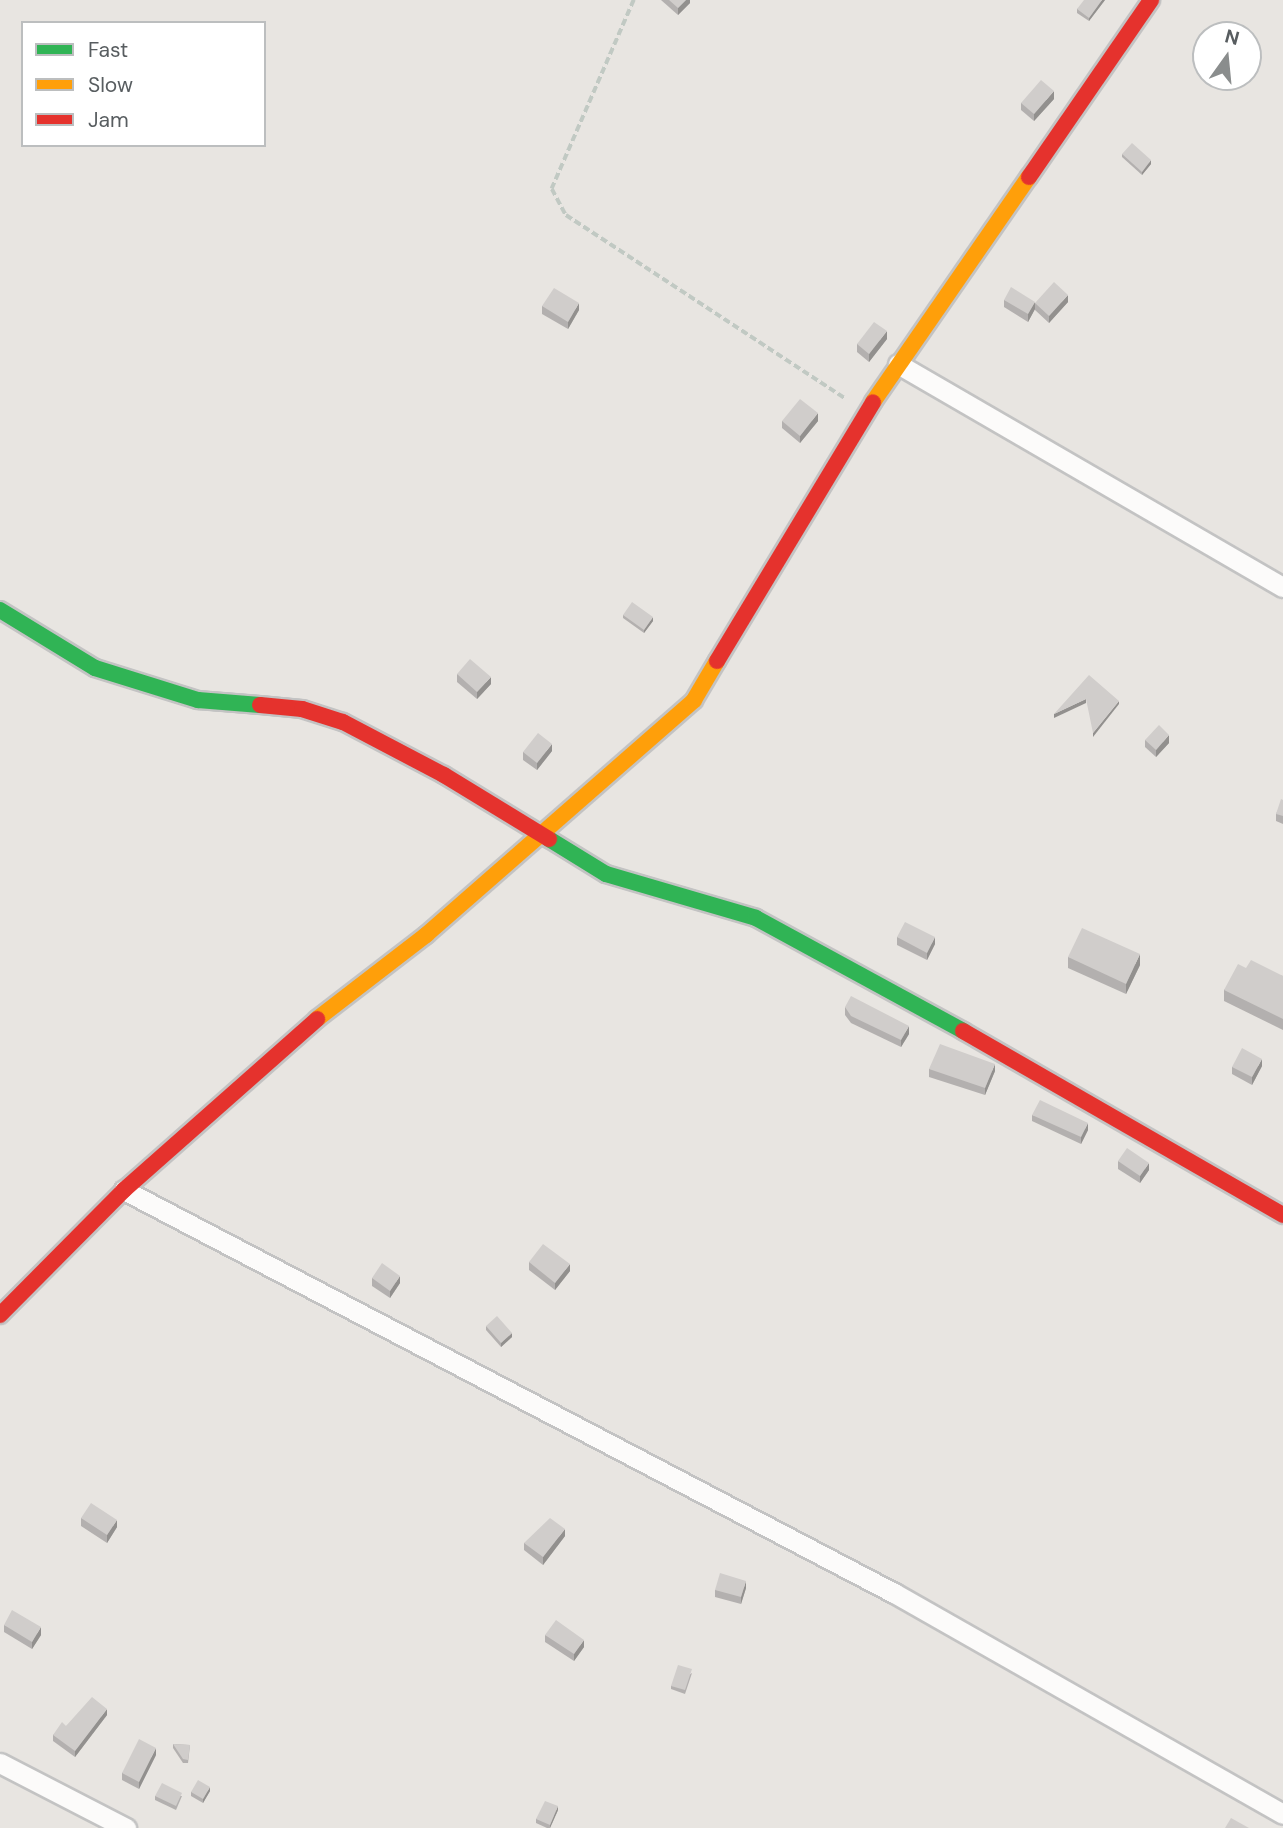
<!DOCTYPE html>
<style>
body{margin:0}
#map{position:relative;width:1283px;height:1828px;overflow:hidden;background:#e8e5e1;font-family:"DM Sans",sans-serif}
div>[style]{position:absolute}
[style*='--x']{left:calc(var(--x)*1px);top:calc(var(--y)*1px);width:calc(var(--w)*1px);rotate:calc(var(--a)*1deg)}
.path>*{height:3.5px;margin-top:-1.75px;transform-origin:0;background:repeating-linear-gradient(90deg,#c1c9c3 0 7px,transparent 0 10.5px)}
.roads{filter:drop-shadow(2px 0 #c3c3c3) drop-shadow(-2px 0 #c3c3c3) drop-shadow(0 2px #c3c3c3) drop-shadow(0 -2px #c3c3c3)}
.street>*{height:19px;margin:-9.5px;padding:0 9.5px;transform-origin:9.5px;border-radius:9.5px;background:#fcfbfa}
.fast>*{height:16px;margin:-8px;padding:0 8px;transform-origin:8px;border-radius:8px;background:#30b455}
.slow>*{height:16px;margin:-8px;padding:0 8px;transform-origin:8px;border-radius:8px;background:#ff9f0a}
.jam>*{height:16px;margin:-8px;padding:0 8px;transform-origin:8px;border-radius:8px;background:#e5322d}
.wall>*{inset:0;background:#b3b0af}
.shaded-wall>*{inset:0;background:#92908e}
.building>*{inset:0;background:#d0cdcb}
span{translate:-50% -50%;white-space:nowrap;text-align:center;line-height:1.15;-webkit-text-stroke:6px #fff;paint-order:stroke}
.legend{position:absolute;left:21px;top:21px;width:245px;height:126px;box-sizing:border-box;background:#fff;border:2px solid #bcbebf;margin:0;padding:9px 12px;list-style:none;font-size:21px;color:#585d60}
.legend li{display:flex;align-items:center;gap:14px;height:35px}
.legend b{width:35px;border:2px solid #bcbebf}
.north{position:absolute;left:1192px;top:21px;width:70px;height:70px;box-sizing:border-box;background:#fff;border:2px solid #bcbebf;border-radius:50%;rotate:15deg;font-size:19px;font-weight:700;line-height:28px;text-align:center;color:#585d60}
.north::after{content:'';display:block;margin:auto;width:24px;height:32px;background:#8a8d8d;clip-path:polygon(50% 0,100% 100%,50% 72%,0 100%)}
</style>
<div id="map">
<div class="path">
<i style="--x:634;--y:0;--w:206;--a:113.5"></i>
<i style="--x:552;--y:189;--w:30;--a:62"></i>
<i style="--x:566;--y:215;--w:335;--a:33.3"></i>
</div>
<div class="roads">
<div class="street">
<i style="--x:898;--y:364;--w:445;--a:30.1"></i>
<i style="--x:124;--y:1190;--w:869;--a:27.63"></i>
<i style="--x:894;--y:1593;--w:447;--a:29.6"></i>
<i style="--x:0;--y:1763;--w:142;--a:27.3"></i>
</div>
<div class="fast">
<i style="--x:0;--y:610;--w:111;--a:31.4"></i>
<i style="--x:95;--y:668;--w:108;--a:17.3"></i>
<i style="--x:198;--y:700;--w:62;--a:4.6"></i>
<i style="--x:549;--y:839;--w:67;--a:31.6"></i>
<i style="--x:606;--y:874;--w:156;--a:16.3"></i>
<i style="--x:756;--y:918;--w:236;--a:28.6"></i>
</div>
<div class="slow">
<i style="--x:873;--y:402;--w:274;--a:-55.3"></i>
<i style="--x:317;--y:1019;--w:138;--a:-37.6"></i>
<i style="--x:426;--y:935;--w:356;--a:-41.2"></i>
<i style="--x:694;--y:700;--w:45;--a:-59.5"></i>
</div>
<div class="jam">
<i style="--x:1029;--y:177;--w:215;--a:-55.4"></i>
<i style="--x:717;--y:661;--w:302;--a:-58.9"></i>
<i style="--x:260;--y:705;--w:42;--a:5.4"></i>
<i style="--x:302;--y:709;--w:43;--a:17.6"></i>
<i style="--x:343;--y:722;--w:114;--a:27.7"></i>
<i style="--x:444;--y:775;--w:123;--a:31.4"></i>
<i style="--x:963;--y:1031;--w:369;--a:29.9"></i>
<i style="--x:0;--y:1315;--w:176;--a:-45.2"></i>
<i style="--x:124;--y:1190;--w:258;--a:-41.5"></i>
</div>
</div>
<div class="wall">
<i style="clip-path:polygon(661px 0,690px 0,690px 3px,678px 15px)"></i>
<i style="clip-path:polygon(1105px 0,1089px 21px,1077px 13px,1077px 9px)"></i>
<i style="clip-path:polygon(1054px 99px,1034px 121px,1021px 110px,1021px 103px)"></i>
<i style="clip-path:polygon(1122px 154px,1151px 164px,1142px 175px,1122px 157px)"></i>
<i style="clip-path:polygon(1004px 300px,1035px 303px,1068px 302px,1049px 323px,1035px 310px,1035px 309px,1028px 322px,1004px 307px)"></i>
<i style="clip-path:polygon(542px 306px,579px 310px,568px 329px,542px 314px)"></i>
<i style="clip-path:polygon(887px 339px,869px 362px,857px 352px,857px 344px)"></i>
<i style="clip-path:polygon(782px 421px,818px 421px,800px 443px,782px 428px)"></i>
<i style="clip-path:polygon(623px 615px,653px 621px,644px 633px,623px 618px)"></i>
<i style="clip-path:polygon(457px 674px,491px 684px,477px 699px,457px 682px)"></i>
<i style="clip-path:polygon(1145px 740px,1169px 743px,1156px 757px,1145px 747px)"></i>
<i style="clip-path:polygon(552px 751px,537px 770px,523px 760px,523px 752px)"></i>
<i style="clip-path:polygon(1283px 800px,1283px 824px,1276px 821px,1276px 814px)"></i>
<i style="clip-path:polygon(897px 937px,935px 944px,927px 960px,897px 945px)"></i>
<i style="clip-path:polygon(1068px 957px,1140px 965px,1126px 994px,1068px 968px)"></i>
<i style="clip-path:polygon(1246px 968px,1283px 976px,1283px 1030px,1224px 1001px,1224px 990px)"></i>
<i style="clip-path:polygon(845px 1007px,909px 1034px,901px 1047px,851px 1023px,845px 1015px)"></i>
<i style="clip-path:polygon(1262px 1066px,1252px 1085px,1232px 1074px,1232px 1067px)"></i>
<i style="clip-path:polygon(929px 1069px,995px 1071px,985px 1095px,929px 1077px)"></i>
<i style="clip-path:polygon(1032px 1115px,1088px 1130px,1081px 1144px,1032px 1121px)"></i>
<i style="clip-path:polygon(1118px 1161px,1149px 1170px,1140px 1183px,1118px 1169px)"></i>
<i style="clip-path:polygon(529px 1262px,570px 1271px,555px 1290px,529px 1270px)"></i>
<i style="clip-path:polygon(372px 1278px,400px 1283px,390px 1298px,372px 1286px)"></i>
<i style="clip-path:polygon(486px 1326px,512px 1337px,501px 1347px,486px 1330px)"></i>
<i style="clip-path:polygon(81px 1518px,117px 1527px,107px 1543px,81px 1526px)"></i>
<i style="clip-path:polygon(565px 1536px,543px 1565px,524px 1550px,524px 1543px)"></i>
<i style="clip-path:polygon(746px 1588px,741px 1604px,715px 1597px,715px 1590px)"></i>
<i style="clip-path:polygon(4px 1625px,41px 1635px,32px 1649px,4px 1632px)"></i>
<i style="clip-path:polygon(545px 1635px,584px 1647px,574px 1661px,545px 1642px)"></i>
<i style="clip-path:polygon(692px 1673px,685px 1694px,671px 1689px,671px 1686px)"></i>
<i style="clip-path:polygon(107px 1715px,75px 1757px,53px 1741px,53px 1735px,66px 1726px)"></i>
<i style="clip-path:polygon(173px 1744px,190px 1745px,188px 1763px,183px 1763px,173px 1748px)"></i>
<i style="clip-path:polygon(156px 1755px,139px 1789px,122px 1780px,122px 1773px)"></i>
<i style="clip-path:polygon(210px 1791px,203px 1803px,191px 1796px,191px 1792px)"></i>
<i style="clip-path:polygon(155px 1796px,182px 1796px,176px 1810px,155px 1800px)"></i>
<i style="clip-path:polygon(558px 1810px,550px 1828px,547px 1828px,536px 1823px,536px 1819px)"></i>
</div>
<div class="shaded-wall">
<i style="clip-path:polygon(686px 0,690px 0,690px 3px,678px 15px,678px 8px)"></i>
<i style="clip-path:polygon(1102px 0,1105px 0,1089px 21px,1089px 18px)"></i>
<i style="clip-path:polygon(1054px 91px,1054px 99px,1034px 121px,1034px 114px)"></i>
<i style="clip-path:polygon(1151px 160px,1151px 164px,1142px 175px,1142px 172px)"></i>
<i style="clip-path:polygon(1068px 295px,1068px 302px,1049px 323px,1049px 316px)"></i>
<i style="clip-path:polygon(1035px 302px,1035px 309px,1028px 322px,1028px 314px)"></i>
<i style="clip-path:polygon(579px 303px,579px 310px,568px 329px,568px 322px)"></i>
<i style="clip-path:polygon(887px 331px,887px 339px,869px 362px,869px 354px)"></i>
<i style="clip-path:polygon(818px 413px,818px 421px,800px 443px,800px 436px)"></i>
<i style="clip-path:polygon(653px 617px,653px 621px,644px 633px,644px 630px)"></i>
<i style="clip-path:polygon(491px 677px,491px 684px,477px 699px,477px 692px)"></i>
<i style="clip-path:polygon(1086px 699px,1086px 703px,1054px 718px,1054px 714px)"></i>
<i style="clip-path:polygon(1119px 701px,1119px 704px,1093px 737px,1093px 733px)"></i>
<i style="clip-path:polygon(1169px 735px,1169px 743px,1156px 757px,1156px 750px)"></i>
<i style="clip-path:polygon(552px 744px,552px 751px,537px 770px,537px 763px)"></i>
<i style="clip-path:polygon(935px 937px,935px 944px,927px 960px,927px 953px)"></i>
<i style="clip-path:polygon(1140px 954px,1140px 965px,1126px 994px,1126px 984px)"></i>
<i style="clip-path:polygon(909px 1026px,909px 1034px,901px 1047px,901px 1040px)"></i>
<i style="clip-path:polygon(1262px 1059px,1262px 1066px,1252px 1085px,1252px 1077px)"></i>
<i style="clip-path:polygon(995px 1064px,995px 1071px,985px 1095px,985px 1088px)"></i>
<i style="clip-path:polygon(1088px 1123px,1088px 1130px,1081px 1144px,1081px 1137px)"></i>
<i style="clip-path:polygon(1149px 1163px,1149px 1170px,1140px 1183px,1140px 1176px)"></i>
<i style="clip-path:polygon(570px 1264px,570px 1271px,555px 1290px,555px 1283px)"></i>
<i style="clip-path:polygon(400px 1276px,400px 1283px,390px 1298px,390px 1291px)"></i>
<i style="clip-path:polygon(512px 1333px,512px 1337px,501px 1347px,501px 1343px)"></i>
<i style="clip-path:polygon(117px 1520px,117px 1527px,107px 1543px,107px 1535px)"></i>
<i style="clip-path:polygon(565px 1529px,565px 1536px,543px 1565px,543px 1557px)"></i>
<i style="clip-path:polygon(746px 1581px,746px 1588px,741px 1604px,741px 1597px)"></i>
<i style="clip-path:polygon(41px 1627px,41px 1635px,32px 1649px,32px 1642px)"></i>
<i style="clip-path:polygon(584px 1640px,584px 1647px,574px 1661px,574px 1654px)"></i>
<i style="clip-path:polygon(107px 1709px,107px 1715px,75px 1757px,75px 1751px)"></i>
<i style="clip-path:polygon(156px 1748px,156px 1755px,139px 1789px,139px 1782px)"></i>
<i style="clip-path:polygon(210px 1787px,210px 1791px,203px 1803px,203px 1799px)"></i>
<i style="clip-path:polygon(558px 1806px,558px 1810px,550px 1828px,550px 1825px)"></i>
</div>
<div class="building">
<i style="clip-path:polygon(669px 0,686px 0,678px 8px)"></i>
<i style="clip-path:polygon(1084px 0,1102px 0,1089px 18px,1077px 9px)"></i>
<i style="clip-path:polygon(1041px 80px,1054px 91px,1034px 114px,1021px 103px)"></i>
<i style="clip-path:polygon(1132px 143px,1151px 160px,1142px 172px,1122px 154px)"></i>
<i style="clip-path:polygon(1054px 282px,1068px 295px,1049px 316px,1035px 303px)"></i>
<i style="clip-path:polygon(1011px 287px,1035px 302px,1028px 314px,1004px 300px)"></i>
<i style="clip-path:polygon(554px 288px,579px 303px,568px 322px,542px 306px)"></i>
<i style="clip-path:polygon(874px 322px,887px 331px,869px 354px,857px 344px)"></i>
<i style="clip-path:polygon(800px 399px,818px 413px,800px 436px,782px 421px)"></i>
<i style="clip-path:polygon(632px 602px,653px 617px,644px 630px,623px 615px)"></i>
<i style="clip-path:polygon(470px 659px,491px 677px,477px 692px,457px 674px)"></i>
<i style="clip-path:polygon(1089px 675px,1119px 701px,1093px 733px,1086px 699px,1054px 714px)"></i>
<i style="clip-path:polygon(1159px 725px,1169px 735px,1156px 750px,1145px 740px)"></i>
<i style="clip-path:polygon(538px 733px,552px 744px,537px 763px,523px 752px)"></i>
<i style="clip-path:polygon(1281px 799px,1283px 800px,1283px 816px,1276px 814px)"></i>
<i style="clip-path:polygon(905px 922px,935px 937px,927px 953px,897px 937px)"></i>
<i style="clip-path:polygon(1082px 928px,1140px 954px,1126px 984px,1068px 957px)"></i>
<i style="clip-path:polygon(1251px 960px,1283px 976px,1283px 1019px,1224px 990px,1238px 964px,1246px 968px)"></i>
<i style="clip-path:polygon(851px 996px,909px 1026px,901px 1040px,851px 1016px,845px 1007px)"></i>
<i style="clip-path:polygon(940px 1044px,995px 1064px,985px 1088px,929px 1069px)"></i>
<i style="clip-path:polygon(1242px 1048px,1262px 1059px,1252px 1077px,1232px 1067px)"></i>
<i style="clip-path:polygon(1040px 1100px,1088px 1123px,1081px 1137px,1032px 1115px)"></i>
<i style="clip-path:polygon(1127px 1148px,1149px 1163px,1140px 1176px,1118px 1161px)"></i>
<i style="clip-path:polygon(543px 1244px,570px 1264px,555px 1283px,529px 1262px)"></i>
<i style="clip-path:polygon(382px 1263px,400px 1276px,390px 1291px,372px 1278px)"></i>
<i style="clip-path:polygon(497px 1316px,512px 1333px,501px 1343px,486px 1326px)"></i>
<i style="clip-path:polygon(91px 1503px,117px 1520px,107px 1535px,81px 1518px)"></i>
<i style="clip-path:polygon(550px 1518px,565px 1529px,543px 1557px,524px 1543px)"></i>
<i style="clip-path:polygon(720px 1573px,746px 1581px,741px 1597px,715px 1590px)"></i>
<i style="clip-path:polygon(12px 1610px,41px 1627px,32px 1642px,4px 1625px)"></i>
<i style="clip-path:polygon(556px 1620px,584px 1640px,574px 1654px,545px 1635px)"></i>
<i style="clip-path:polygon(678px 1665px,692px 1669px,685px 1690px,671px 1686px)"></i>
<i style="clip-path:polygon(92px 1697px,107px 1709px,75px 1751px,53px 1735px,62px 1722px,66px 1726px)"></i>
<i style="clip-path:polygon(139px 1739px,156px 1748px,139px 1782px,122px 1773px)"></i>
<i style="clip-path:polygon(173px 1744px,190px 1745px,188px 1760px,183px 1759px)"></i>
<i style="clip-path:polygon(198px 1780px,210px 1787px,203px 1799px,191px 1792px)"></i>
<i style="clip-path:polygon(162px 1783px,182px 1793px,176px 1806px,155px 1796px)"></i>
<i style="clip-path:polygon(545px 1801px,558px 1806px,550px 1825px,536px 1819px)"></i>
<i style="clip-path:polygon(1231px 1818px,1249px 1828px,1225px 1828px)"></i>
</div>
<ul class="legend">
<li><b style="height:9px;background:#30b455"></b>Fast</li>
<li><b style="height:9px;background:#ff9f0a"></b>Slow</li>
<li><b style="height:9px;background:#e5322d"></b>Jam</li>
</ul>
<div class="north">N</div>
</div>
